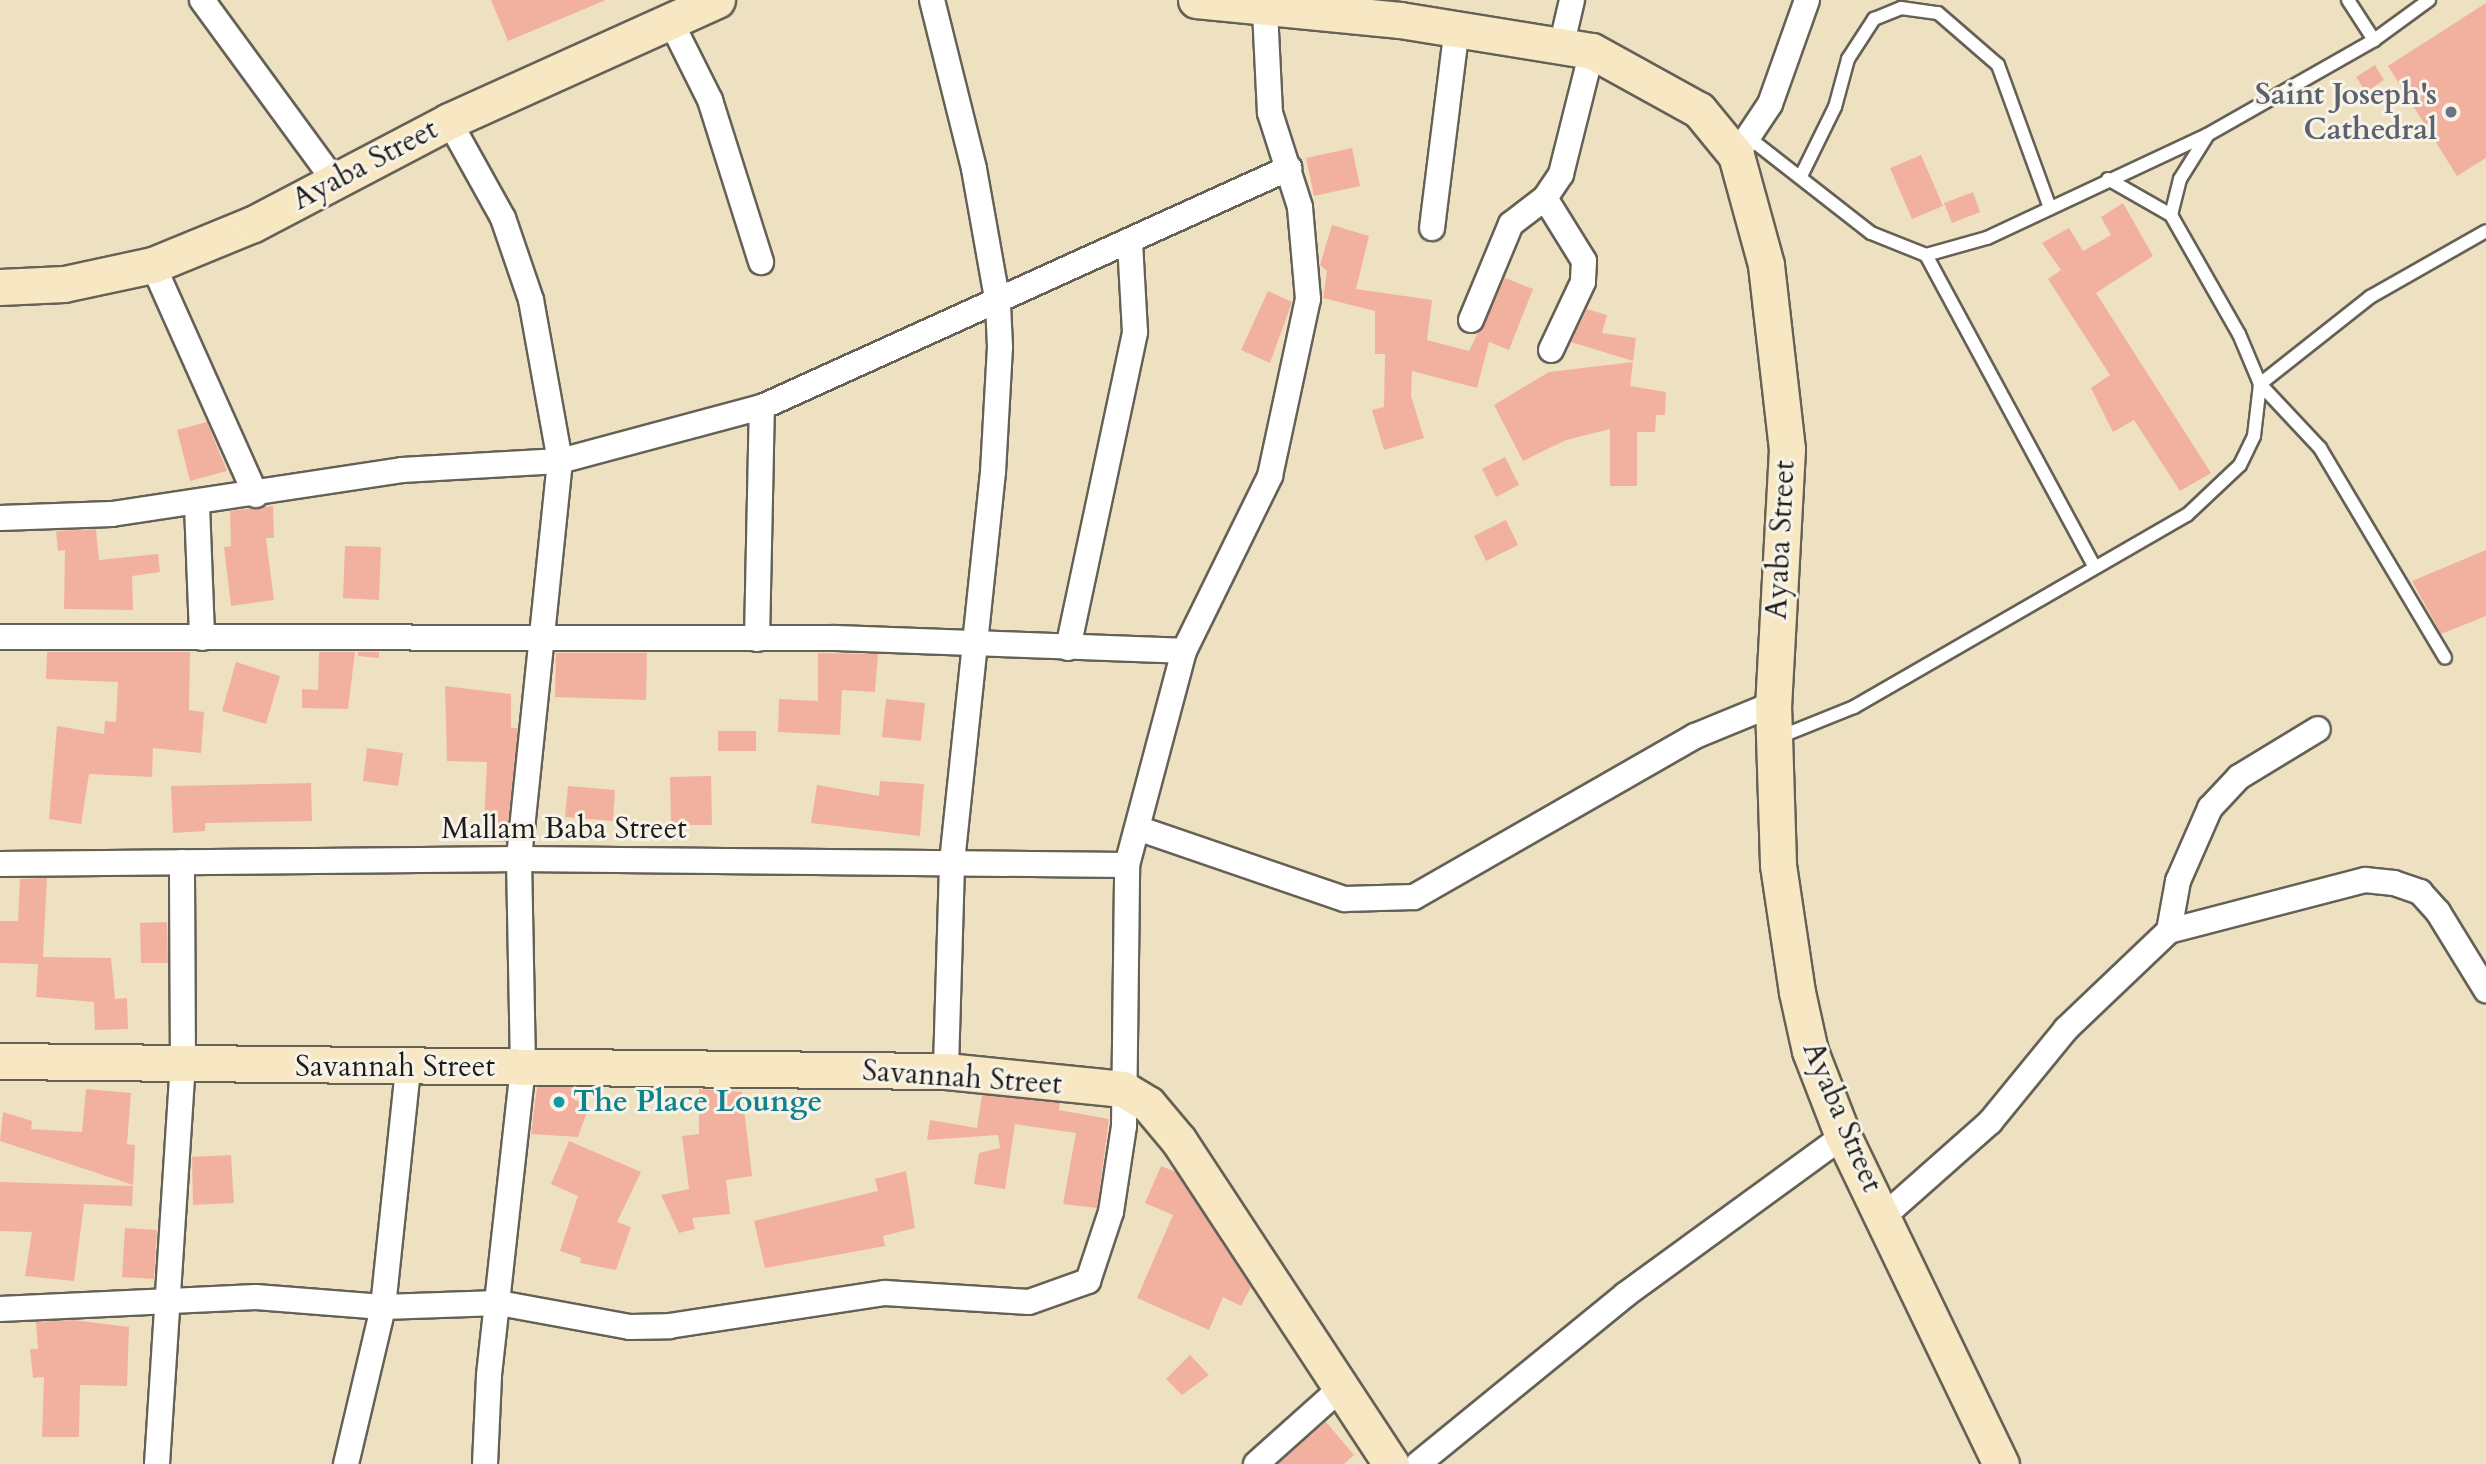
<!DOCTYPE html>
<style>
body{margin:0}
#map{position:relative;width:2486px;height:1464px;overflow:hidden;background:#ede1c2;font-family:Cardo,serif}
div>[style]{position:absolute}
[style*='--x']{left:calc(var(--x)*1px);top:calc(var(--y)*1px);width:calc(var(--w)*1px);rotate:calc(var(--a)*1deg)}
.building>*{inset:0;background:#f2b19f}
.roads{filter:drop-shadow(2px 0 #656156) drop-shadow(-2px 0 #656156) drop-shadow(0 2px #656156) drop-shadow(0 -2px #656156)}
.lane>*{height:12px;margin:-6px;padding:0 6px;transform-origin:6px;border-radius:6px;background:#fff}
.street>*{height:24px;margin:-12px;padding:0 12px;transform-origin:12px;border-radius:12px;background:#fff}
.secondary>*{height:35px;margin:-17.5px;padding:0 17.5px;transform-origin:17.5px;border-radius:17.5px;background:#f7e8c3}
.dots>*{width:19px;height:19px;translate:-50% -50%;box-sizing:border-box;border:4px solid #f7f3e8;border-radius:50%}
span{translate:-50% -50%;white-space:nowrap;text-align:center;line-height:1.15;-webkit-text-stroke:6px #f7f3e8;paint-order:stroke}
.worship-label{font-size:30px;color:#5b616d;font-weight:700}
.right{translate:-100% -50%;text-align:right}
.street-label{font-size:30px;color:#1c1c1c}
.culture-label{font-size:30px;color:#0d838f;font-weight:700}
.left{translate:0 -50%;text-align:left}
</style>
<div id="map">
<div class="building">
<i style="clip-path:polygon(491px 0,606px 0,508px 41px)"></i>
<i style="clip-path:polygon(2486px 3px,2486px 158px,2457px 176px,2388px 66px)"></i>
<i style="clip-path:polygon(2375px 65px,2384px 80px,2366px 92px,2356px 77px)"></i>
<i style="clip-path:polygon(1352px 148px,1360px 186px,1314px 196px,1306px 158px)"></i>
<i style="clip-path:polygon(1921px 155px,1943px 206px,1912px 219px,1890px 168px)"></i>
<i style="clip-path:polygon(1973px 192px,1980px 212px,1952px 223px,1944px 203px)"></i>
<i style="clip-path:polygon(2123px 203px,2153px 256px,2096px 293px,2211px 473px,2180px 491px,2134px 420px,2113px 432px,2091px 388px,2110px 375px,2048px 279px,2061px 270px,2042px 243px,2069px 228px,2083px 251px,2111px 235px,2101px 217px)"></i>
<i style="clip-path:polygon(1332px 225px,1369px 236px,1356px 289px,1432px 300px,1427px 340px,1469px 351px,1505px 278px,1533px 289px,1509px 350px,1489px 342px,1477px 388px,1412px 371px,1411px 396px,1424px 438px,1384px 450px,1372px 410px,1384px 407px,1385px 354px,1375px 354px,1375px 311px,1323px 298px,1327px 271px,1320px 265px)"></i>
<i style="clip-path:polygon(1268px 291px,1292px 302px,1270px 363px,1241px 350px)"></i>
<i style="clip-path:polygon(1587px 309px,1607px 315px,1602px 333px,1636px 338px,1633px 361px,1571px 342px)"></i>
<i style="clip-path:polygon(1633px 362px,1630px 386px,1666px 392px,1665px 415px,1656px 415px,1655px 432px,1637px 432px,1637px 486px,1610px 486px,1610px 429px,1566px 440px,1523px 461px,1494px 405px,1549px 372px)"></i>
<i style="clip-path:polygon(207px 422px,227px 471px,190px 481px,177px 430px)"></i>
<i style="clip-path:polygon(1505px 457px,1519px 485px,1496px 497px,1482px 469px)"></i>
<i style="clip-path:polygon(273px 506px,274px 538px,266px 538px,274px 600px,231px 606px,224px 547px,231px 546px,230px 511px)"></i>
<i style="clip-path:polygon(1506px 520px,1518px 545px,1486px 561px,1474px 536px)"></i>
<i style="clip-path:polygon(96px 529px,99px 560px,158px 554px,160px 572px,132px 576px,133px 610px,64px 609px,65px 550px,58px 551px,56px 531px)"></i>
<i style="clip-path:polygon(345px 546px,381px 547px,379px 600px,343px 598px)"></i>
<i style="clip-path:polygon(2486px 550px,2486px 616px,2441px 634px,2412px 581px)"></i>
<i style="clip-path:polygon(47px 652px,190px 652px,189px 710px,204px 712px,201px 753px,153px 748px,152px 777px,89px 774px,81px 824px,49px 819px,57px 726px,104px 734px,105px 721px,116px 722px,118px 682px,46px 679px)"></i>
<i style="clip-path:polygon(319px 652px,355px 652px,348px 709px,302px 708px,302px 689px,318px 690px)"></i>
<i style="clip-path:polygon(358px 652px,379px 652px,379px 658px,358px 656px)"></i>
<i style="clip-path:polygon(556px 653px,647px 653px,646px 700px,555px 697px)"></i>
<i style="clip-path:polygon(818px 653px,878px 654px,875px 692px,842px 690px,840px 735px,778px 732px,779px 699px,818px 701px)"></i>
<i style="clip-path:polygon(236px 662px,280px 676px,266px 724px,222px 711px)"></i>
<i style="clip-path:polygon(445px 686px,511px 694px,511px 728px,518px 728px,506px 842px,483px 841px,487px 762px,447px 761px)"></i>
<i style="clip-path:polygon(886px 699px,925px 703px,921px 741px,882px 737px)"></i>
<i style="clip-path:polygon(718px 731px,756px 731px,756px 751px,718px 751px)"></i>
<i style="clip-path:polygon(367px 748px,403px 753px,398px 786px,363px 781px)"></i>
<i style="clip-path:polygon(711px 776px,712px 825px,671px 825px,670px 777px)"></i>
<i style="clip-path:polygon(880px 781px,924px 784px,920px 836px,811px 823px,817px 785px,879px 796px)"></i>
<i style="clip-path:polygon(311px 783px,312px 821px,205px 823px,205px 831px,173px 833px,171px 786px)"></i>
<i style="clip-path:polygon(568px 786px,615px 790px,613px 821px,565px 817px)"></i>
<i style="clip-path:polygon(47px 878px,43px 957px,111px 958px,115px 999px,127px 998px,128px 1029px,95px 1030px,94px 1002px,36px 997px,38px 964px,0 963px,0 921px,18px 921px,20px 879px)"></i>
<i style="clip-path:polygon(167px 922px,168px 963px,141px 963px,140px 923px)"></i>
<i style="clip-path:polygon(537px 1087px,575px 1087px,574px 1100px,590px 1103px,578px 1137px,531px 1134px)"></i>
<i style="clip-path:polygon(86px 1089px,131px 1093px,127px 1144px,135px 1145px,133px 1185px,0 1141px,3px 1112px,32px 1121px,31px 1129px,82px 1132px)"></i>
<i style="clip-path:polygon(699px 1089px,742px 1092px,752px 1176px,726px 1180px,730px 1214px,692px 1218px,695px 1229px,679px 1233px,661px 1195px,689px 1189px,682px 1136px,699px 1134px)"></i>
<i style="clip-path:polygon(982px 1095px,1060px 1103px,1059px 1110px,1109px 1119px,1097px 1208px,1063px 1204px,1076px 1133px,1015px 1124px,1005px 1189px,974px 1184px,979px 1153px,1000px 1148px,998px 1135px,927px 1140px,930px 1120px,977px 1128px)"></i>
<i style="clip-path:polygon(569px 1141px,641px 1172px,617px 1222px,631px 1227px,616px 1270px,580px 1263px,581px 1258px,560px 1251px,578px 1196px,551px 1184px)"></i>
<i style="clip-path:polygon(231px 1155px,234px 1203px,193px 1205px,192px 1157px)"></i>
<i style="clip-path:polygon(1161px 1166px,1176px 1172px,1251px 1287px,1241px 1306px,1223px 1297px,1209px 1330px,1137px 1298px,1173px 1215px,1145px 1203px)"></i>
<i style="clip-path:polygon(906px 1171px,915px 1228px,883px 1236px,885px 1246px,765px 1268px,754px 1221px,878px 1191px,875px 1179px)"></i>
<i style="clip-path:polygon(0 1182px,133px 1186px,132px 1206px,84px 1204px,74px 1281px,25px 1276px,32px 1232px,0 1231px)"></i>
<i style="clip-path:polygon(125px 1228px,157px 1230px,154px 1279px,122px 1277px)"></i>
<i style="clip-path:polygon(73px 1320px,129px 1327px,127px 1386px,80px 1385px,79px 1437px,42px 1437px,44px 1377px,33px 1378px,30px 1349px,38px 1349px,36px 1322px)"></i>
<i style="clip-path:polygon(1190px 1355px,1209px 1375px,1182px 1395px,1166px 1379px)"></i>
<i style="clip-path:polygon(1326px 1422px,1354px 1455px,1344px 1464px,1278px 1464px)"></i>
</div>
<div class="roads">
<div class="lane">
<i style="--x:2348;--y:0;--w:48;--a:57"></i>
<i style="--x:2207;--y:136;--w:51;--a:122.1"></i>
<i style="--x:2180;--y:179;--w:37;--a:104"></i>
<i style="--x:2171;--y:215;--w:137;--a:60.3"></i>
<i style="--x:2239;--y:334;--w:54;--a:67.2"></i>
<i style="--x:2260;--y:384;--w:88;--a:46.8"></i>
<i style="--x:2320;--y:448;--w:244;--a:59.2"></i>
<i style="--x:1748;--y:137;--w:156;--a:38"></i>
<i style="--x:1871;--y:233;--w:59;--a:21.8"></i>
<i style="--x:1926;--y:255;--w:63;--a:-15.6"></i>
<i style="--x:1987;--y:238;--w:243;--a:-25.1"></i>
<i style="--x:2207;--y:135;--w:192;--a:-29.6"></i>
<i style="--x:2374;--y:40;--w:68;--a:-36"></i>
<i style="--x:1801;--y:176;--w:77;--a:-63.8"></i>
<i style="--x:1835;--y:107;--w:50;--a:-74.8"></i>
<i style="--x:1848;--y:59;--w:48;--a:-57"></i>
<i style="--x:1874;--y:19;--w:29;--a:-22"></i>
<i style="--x:1901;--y:8;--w:37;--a:8"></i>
<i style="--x:1938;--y:13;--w:79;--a:40.9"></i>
<i style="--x:1998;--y:65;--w:152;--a:70"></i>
<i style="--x:2108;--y:179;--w:73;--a:29.7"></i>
<i style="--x:1926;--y:255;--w:355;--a:61.6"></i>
<i style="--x:1777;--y:738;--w:83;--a:-21.9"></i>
<i style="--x:1854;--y:707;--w:384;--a:-30"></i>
<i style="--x:2187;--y:515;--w:73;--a:-43.3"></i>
<i style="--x:2240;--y:465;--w:32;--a:-64"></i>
<i style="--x:2254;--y:436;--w:52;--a:-83.4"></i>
<i style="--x:2260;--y:384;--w:140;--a:-38.3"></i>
<i style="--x:2370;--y:297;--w:133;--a:-29.6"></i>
</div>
<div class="street">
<i style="--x:202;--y:0;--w:225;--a:53.8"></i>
<i style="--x:932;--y:0;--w:174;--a:76"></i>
<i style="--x:974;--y:169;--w:137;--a:79.9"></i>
<i style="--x:998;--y:304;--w:43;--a:87.3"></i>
<i style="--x:1000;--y:347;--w:125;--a:93.2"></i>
<i style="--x:993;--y:472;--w:395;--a:96"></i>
<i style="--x:952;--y:865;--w:206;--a:91.7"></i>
<i style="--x:669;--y:18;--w:92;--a:63.4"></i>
<i style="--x:710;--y:100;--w:170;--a:72.5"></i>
<i style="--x:1562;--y:43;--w:44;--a:-76.9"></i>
<i style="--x:449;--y:121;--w:111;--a:60.9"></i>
<i style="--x:503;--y:218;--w:87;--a:71.1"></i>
<i style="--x:531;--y:300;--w:164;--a:79.8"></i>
<i style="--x:560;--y:461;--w:400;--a:95.9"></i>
<i style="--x:519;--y:859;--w:208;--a:88.9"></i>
<i style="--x:523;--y:1067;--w:311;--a:96.3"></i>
<i style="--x:489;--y:1376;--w:88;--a:92.6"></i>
<i style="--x:1736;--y:155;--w:61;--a:-56.3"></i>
<i style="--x:1770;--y:104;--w:110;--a:-70.4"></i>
<i style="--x:1545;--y:198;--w:74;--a:58.2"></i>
<i style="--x:1584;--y:261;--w:21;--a:93"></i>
<i style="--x:1583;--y:282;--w:75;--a:115.2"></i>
<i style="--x:1432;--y:228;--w:202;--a:-82.9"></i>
<i style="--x:153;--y:265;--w:252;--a:65.9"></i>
<i style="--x:1471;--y:320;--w:104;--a:-67.4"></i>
<i style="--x:1511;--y:224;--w:43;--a:-37.4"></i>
<i style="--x:1545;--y:198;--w:29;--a:-56"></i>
<i style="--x:1561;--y:174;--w:127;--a:-75.9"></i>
<i style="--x:197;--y:505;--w:133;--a:87.8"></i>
<i style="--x:0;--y:518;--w:112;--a:-2"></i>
<i style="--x:112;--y:514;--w:293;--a:-8.6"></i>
<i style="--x:402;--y:470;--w:158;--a:-3.3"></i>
<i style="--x:560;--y:461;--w:209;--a:-15"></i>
<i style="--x:762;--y:407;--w:579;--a:-24.39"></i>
<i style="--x:0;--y:637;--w:835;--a:0.07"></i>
<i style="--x:835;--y:638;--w:349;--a:2.1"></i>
<i style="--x:757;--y:639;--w:232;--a:-88.8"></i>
<i style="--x:1068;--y:648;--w:323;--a:-78"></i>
<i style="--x:1135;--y:332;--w:90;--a:-93.2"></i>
<i style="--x:1140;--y:829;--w:217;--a:18.9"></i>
<i style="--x:1345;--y:899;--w:69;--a:-1.7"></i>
<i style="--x:1414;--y:897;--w:324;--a:-29.8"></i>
<i style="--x:1695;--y:736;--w:84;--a:-22.3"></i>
<i style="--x:0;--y:864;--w:519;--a:-0.55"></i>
<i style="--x:519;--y:859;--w:608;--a:0.57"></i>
<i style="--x:2169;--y:931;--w:51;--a:-79.8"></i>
<i style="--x:2178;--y:881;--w:80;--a:-66.3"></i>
<i style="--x:2210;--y:808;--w:42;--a:-46.9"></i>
<i style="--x:2239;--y:777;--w:92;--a:-31.3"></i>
<i style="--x:1885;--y:1215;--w:140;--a:-41.5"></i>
<i style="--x:1990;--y:1122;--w:120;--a:-50.7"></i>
<i style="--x:2066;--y:1029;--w:142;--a:-43.6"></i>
<i style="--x:2169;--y:931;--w:203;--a:-14.6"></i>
<i style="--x:2365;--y:880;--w:29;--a:6"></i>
<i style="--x:2394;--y:883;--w:28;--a:19"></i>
<i style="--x:2420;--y:892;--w:27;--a:48"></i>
<i style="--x:2438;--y:912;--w:92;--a:58.4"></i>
<i style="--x:0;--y:1309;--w:256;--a:-2.7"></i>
<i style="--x:256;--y:1297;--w:127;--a:4.5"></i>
<i style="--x:383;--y:1307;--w:240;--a:-84"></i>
<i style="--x:157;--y:1464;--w:399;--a:-86.3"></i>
<i style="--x:183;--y:1066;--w:204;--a:-90.3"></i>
<i style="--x:346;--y:1464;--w:161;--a:-76.7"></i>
<i style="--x:383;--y:1307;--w:116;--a:-2"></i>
<i style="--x:499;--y:1303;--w:133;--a:10.4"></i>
<i style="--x:630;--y:1327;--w:39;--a:-1"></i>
<i style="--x:669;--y:1326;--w:219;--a:-8.7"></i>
<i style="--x:885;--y:1293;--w:144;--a:3.6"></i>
<i style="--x:1029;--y:1302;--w:63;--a:-19.6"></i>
<i style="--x:1088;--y:1281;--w:73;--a:-71.6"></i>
<i style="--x:1111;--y:1212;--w:87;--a:-81.4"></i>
<i style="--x:1124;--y:1126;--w:261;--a:-89.3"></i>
<i style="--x:1127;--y:865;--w:221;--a:-75.1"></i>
<i style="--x:1184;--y:651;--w:195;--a:-63.8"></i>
<i style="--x:1270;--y:476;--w:181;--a:-77.9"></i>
<i style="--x:1308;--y:299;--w:92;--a:-95"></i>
<i style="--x:1300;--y:207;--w:99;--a:-107.7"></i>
<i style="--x:1270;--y:113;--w:104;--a:-92.8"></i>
<i style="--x:1256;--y:1464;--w:114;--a:-41.8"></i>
<i style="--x:1418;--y:1464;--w:267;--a:-39.2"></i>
<i style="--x:1625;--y:1295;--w:270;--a:-36.1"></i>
</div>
<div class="secondary">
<i style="--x:1196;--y:0;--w:205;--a:5.6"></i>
<i style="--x:1400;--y:20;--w:194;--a:9.2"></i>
<i style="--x:1592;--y:51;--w:122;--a:28.9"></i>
<i style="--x:1699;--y:110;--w:58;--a:50.6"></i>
<i style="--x:1736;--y:155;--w:114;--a:74.7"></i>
<i style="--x:1766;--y:265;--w:185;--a:83.5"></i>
<i style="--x:1787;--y:449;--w:255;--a:93.1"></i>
<i style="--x:1773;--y:704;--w:161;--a:88.2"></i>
<i style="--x:1778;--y:865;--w:128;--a:81.5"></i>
<i style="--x:1797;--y:992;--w:60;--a:77.6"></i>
<i style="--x:1810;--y:1051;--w:91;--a:68.8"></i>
<i style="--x:1843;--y:1136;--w:364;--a:64.3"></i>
<i style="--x:0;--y:287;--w:64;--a:-2.7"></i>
<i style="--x:64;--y:284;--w:91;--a:-12.1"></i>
<i style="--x:153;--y:265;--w:108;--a:-22.3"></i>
<i style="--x:253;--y:224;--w:221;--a:-27.7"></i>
<i style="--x:449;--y:121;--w:294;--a:-24.3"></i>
<i style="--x:0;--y:1061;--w:946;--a:0.61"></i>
<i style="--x:946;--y:1071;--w:178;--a:5.8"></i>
<i style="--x:1123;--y:1089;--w:29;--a:31"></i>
<i style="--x:1148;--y:1104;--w:48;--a:50"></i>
<i style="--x:1179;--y:1141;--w:386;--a:56.7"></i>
</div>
</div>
<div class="dots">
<i style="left:2451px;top:112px;background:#6b7280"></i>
<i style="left:559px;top:1102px;background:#0f9aa8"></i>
</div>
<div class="worship-label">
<span class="right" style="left:2437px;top:112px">Saint Joseph's<br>Cathedral</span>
</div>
<div class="street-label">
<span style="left:365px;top:165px;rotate:-28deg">Ayaba Street</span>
<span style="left:1781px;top:540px;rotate:-87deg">Ayaba Street</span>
<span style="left:564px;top:829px">Mallam Baba Street</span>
<span style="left:395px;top:1067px">Savannah Street</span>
<span style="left:962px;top:1078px;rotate:4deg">Savannah Street</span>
<span style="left:1842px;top:1117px;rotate:67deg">Ayaba Street</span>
</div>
<div class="culture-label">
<span class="left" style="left:573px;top:1102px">The Place Lounge</span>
</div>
</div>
